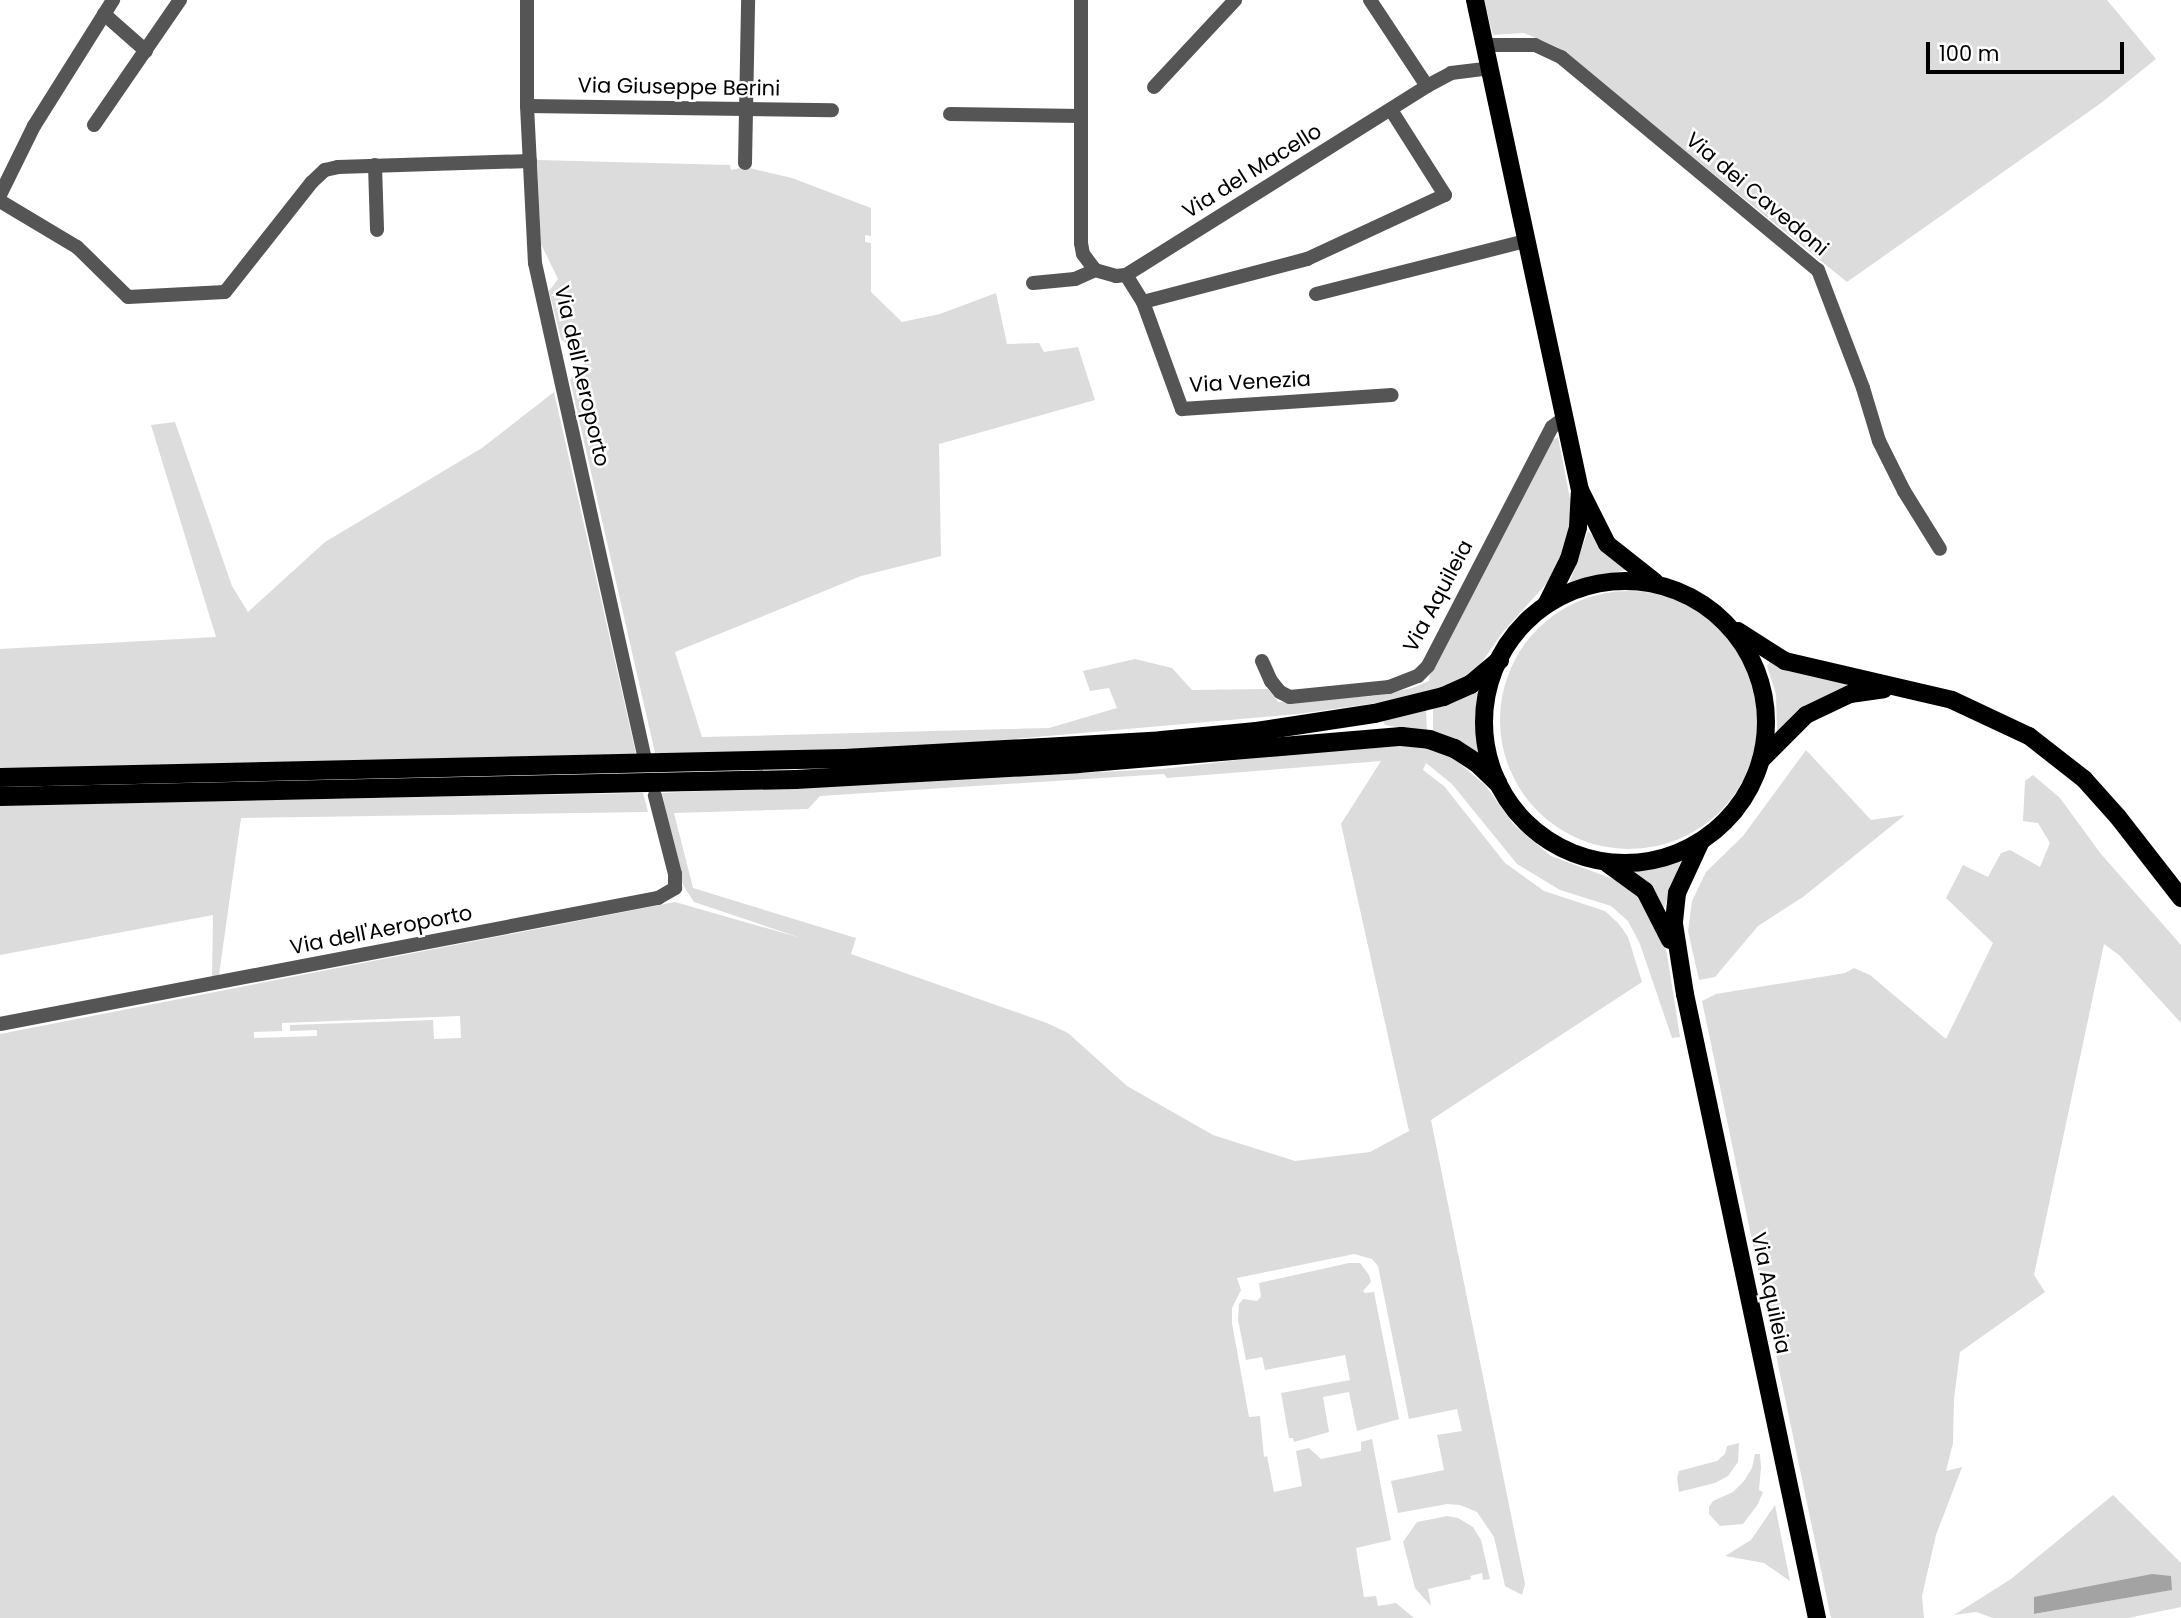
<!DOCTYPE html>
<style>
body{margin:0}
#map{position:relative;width:2181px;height:1618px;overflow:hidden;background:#fff;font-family:Poppins,sans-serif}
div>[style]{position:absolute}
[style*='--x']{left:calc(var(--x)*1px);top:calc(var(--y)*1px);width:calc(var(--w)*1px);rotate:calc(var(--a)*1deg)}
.green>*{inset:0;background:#dcdcdc}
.round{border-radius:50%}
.water>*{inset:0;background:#a3a3a3}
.minor>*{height:14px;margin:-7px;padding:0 7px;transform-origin:7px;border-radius:7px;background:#555}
.primary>*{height:18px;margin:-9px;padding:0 9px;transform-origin:9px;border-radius:9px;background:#000}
.primary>.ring{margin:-9px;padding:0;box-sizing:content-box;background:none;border:18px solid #000;border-radius:50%}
.trunk>*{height:19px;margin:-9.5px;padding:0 9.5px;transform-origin:9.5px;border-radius:9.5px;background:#000}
span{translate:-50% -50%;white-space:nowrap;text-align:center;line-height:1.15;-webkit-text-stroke:5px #fff;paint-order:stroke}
.street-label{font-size:21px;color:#000}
.scale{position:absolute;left:1926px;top:42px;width:198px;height:32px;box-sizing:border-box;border:4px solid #000;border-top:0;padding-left:9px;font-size:21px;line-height:24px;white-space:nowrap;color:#000;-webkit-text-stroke:5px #fff;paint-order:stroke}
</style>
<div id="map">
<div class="green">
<i style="clip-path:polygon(1484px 0,2107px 0,2156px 59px,2101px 103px,1847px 282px,1557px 47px,1524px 33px,1493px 35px)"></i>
<i style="clip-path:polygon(537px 160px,730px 165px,731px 170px,745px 167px,792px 178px,871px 208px,871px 236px,865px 235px,865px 242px,871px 243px,871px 292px,902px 322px,940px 314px,996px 293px,1007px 344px,1039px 343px,1044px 352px,1078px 347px,1095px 400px,939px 444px,941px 556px,861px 576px,675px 652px,702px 737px,1049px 728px,1117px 708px,1109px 688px,1090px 691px,1083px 671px,1135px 659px,1172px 668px,1192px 690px,1268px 689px,1278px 702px,1374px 696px,1412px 688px,1429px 681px,1430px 672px,1551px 441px,1558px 437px,1571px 504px,1572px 526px,1556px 573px,1502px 633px,1478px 668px,1460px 682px,1399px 700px,1298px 714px,957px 744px,790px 753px,655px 753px,570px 380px,585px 361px,561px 339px,549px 291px,558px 279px,541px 244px)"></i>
<i style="clip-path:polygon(554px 392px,636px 754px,0 769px,0 649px,216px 637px,151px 425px,175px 422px,232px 586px,248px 612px,325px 542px,482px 448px)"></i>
<i style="clip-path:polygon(1588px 531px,1626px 570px,1571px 584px,1570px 581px)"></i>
<i class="round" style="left:1500px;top:591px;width:258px;height:258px"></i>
<i style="clip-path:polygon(1770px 661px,1811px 676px,1845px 681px,1848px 687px,1810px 704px,1777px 733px,1776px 694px,1767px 666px)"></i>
<i style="clip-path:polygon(1480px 686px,1485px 689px,1481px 721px,1487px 760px,1433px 736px,1433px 709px,1456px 702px)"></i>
<i style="clip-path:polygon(1426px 708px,1427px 732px,1385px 725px,1383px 721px)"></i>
<i style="clip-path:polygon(evenodd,1381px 743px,1432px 749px,1453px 758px,1485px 785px,1514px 825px,1551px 856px,1616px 880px,1640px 897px,1658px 924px,1667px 954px,1680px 1037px,1672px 1038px,1640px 944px,1628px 921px,1611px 906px,1560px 890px,1517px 864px,1452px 784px,1426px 763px,1423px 770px,1444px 786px,1505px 863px,1544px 891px,1605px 911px,1619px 924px,1628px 937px,1642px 982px,1431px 1120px,1525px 1584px,1522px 1595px,1505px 1586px,1494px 1537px,1477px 1512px,1460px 1505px,1447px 1504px,1398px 1513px,1391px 1481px,1444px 1470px,1437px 1435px,1462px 1431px,1457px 1409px,1409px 1419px,1378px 1266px,1372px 1259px,1354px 1254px,1237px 1278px,1241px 1290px,1232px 1308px,1232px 1323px,1249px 1417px,1260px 1416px,1264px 1457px,1267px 1456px,1274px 1492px,1302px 1486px,1296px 1451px,1309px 1448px,1321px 1459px,1361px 1451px,1361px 1442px,1372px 1439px,1391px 1540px,1356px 1548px,1364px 1597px,1376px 1596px,1378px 1606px,1396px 1603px,1414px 1618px,0 1618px,0 1034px,675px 902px,801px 938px,694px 902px,683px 885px,662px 793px,1162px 769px,1381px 743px,1381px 761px,1341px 824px,1409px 1131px,1370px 1152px,1295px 1161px,1213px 1135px,1127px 1086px,1068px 1033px,1047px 1023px,851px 954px,856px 938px,693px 888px,674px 813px,808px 809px,820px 796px,1164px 774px,1167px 778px,1381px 761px,1381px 743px,460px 1016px,461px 1038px,434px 1039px,433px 1020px,290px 1025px,290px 1031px,317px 1030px,317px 1036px,254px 1038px,254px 1032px,282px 1031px,282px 1023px,460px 1016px)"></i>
<i style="clip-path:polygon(1806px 750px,1871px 820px,1905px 815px,1803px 897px,1758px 926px,1715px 977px,1699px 980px,1688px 931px,1692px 901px,1706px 872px,1743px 836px)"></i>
<i style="clip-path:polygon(2033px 775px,2060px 798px,2101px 854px,2181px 945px,2181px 1023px,2119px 955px,2104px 944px,2034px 1275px,2045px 1292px,1960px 1352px,1954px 1399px,1953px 1443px,1946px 1471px,1962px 1467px,1936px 1535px,1922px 1596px,1924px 1618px,1831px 1618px,1702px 1001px,1716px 994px,1845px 973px,1854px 968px,1870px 975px,1946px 1039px,1993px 943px,1946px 898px,1963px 865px,1988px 877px,2001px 853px,2010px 850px,2040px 867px,2050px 843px,2038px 823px,2023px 821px,2025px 781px)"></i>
<i style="clip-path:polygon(643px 793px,648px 812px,241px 818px,219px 975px,212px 978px,213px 915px,0 955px,0 805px)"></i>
<i style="clip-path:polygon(1679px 859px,1680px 863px,1664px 908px,1631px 872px)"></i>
<i style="clip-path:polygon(1349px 1263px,1360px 1263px,1369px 1275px,1371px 1282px,1363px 1291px,1365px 1293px,1374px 1292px,1399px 1419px,1357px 1431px,1349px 1392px,1323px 1397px,1329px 1432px,1294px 1442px,1293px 1438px,1289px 1438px,1281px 1393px,1350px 1380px,1345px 1355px,1265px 1370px,1262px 1357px,1246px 1360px,1238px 1320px,1239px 1304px,1243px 1299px,1257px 1301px,1261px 1297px,1259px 1283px)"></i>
<i style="clip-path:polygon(1739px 1443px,1738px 1462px,1728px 1476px,1715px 1483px,1679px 1492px,1677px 1478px,1679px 1471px,1717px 1461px,1725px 1454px,1727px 1446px)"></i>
<i style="clip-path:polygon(1755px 1454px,1760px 1454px,1761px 1467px,1759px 1490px,1763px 1492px,1758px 1504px,1743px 1524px,1720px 1526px,1709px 1514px,1709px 1507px,1713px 1501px,1733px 1492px,1744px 1481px,1752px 1468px)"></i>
<i style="clip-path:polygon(evenodd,2113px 1495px,2181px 1563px,2181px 1607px,2128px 1618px,1993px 1618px,1976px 1612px,1954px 1615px,2011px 1579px,2113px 1495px,2171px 1590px,2035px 1614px,2034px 1613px,2034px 1597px,2171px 1590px)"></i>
<i style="clip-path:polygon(1775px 1505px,1790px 1581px,1764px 1563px,1725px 1556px,1751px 1540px)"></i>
<i style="clip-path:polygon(1447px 1516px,1458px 1518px,1473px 1527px,1481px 1540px,1490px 1579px,1483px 1580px,1482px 1573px,1470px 1576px,1471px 1579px,1428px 1589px,1431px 1606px,1415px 1588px,1403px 1542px,1417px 1522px)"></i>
</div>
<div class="water">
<i style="clip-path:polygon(2152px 1574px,2171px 1576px,2172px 1590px,2034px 1614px,2034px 1597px)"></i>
</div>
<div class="minor">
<i style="--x:527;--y:0;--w:106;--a:90"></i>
<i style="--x:527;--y:106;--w:157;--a:87.1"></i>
<i style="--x:535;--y:263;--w:504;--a:77.51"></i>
<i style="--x:1081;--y:0;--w:243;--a:90"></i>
<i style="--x:1081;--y:243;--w:11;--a:80"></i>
<i style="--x:1083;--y:254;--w:20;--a:53"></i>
<i style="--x:1370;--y:0;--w:103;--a:56.5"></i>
<i style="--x:104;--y:14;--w:56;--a:41.4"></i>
<i style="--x:1485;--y:45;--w:50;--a:0"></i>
<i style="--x:1535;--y:45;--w:29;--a:25"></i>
<i style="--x:1561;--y:57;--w:334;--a:39.7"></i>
<i style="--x:1818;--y:270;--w:126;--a:69.1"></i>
<i style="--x:1863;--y:388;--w:55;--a:73.2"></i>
<i style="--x:1879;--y:441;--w:56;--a:63.4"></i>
<i style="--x:1904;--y:491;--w:68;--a:58.2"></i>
<i style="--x:1154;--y:87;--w:119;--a:-47"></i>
<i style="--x:527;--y:106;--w:305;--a:0.8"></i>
<i style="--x:950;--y:114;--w:131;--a:0.9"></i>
<i style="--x:94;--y:125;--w:152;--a:-55.5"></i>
<i style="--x:745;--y:163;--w:163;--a:-88.9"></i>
<i style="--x:375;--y:165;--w:65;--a:88.2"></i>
<i style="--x:0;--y:195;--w:77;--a:-63.8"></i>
<i style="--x:34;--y:126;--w:149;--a:-57.9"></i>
<i style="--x:0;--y:201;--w:90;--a:30.9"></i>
<i style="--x:77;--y:247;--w:71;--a:44.4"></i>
<i style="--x:128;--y:297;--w:97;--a:-3"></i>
<i style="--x:225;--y:292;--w:140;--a:-51.7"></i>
<i style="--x:312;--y:182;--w:18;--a:-43"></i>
<i style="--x:325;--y:170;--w:13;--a:-13"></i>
<i style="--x:338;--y:167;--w:192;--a:-1.8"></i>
<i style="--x:1126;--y:275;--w:32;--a:58"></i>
<i style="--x:1143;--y:302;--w:170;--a:-14.7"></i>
<i style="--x:1307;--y:259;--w:152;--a:-24.9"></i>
<i style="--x:1445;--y:195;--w:101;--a:-122.4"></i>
<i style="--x:1033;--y:283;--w:42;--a:-5.4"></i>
<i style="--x:1075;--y:279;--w:22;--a:-24"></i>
<i style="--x:1095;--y:270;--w:22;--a:16"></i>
<i style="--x:1116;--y:276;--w:10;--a:-6"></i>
<i style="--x:1126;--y:275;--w:355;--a:-32.1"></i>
<i style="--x:1427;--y:86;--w:27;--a:-28"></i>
<i style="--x:1451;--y:73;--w:38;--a:-7"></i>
<i style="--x:1316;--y:294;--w:217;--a:-14.2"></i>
<i style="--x:1143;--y:302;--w:114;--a:70"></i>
<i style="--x:1182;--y:409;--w:210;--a:-3.8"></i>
<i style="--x:1262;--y:661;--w:22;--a:66"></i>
<i style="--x:1271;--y:681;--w:14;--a:51"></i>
<i style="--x:1280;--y:692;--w:11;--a:27"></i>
<i style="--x:1290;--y:697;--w:100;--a:-5.8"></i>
<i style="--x:1389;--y:687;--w:31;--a:-21"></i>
<i style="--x:1418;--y:676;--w:14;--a:-45"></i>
<i style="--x:1428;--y:666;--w:269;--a:-62.6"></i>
<i style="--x:1552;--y:427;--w:14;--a:-36"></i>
<i style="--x:0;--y:1024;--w:670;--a:-10.84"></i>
<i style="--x:658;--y:898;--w:20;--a:-30"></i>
<i style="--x:675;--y:888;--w:14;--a:-90"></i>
<i style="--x:675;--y:874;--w:81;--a:-104.4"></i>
</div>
<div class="primary">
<i style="--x:1475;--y:0;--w:501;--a:77.91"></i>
<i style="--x:1580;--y:490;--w:60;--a:63.4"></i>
<i style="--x:1607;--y:544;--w:61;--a:38.4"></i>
<i class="ring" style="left:1484px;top:581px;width:264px;height:264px"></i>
<i style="--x:1546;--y:605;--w:51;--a:-63.4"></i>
<i style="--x:1569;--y:559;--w:33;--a:-74"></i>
<i style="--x:1578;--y:527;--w:34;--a:-87"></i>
<i style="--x:1738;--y:631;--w:56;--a:32.6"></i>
<i style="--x:1785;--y:661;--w:171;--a:13.1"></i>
<i style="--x:1952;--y:700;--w:85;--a:25.1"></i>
<i style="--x:2029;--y:736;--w:70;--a:38"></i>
<i style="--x:2084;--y:779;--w:51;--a:48.2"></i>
<i style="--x:2118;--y:817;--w:103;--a:52.1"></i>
<i style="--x:1761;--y:760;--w:64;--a:-45"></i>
<i style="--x:1806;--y:715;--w:49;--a:-25.5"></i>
<i style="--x:1850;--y:694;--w:34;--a:-8"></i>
<i style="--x:1701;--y:841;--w:57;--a:114.8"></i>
<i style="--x:1677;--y:893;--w:31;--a:96"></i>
<i style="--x:1674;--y:924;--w:71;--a:81.1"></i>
<i style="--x:1685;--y:994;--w:638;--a:78.06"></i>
<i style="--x:1608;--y:864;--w:46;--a:36.1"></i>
<i style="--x:1645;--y:891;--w:55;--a:63"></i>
</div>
<div class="trunk">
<i style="--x:0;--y:777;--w:844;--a:-1.29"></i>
<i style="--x:844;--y:758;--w:318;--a:-3.2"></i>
<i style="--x:1161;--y:740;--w:95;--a:-5.4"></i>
<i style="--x:1256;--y:731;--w:119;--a:-8.7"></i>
<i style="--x:1374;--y:713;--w:71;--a:-13.8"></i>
<i style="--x:1443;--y:696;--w:30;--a:-24"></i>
<i style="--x:1470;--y:684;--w:38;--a:-40"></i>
<i style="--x:0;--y:796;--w:795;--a:-1.23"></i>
<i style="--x:795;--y:779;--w:283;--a:-3.2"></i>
<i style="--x:1078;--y:763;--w:324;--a:-4.8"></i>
<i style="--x:1401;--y:736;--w:28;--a:6"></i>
<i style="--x:1429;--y:739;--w:27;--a:20"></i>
<i style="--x:1454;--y:748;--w:27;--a:33"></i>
<i style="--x:1477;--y:763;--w:28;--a:44"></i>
</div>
<div class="street-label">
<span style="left:679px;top:87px;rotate:1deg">Via Giuseppe Berini</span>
<span style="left:1252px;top:171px;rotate:-32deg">Via del Macello</span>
<span style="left:1757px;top:194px;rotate:40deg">Via dei Cavedoni</span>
<span style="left:582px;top:376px;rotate:77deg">Via dell'Aeroporto</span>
<span style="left:1250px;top:382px;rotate:-3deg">Via Venezia</span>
<span style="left:1438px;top:596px;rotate:-62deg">Via Aquileia</span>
<span style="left:381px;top:930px;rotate:-11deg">Via dell'Aeroporto</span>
<span style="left:1771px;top:1293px;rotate:78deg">Via Aquileia</span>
</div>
<div class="scale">100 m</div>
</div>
